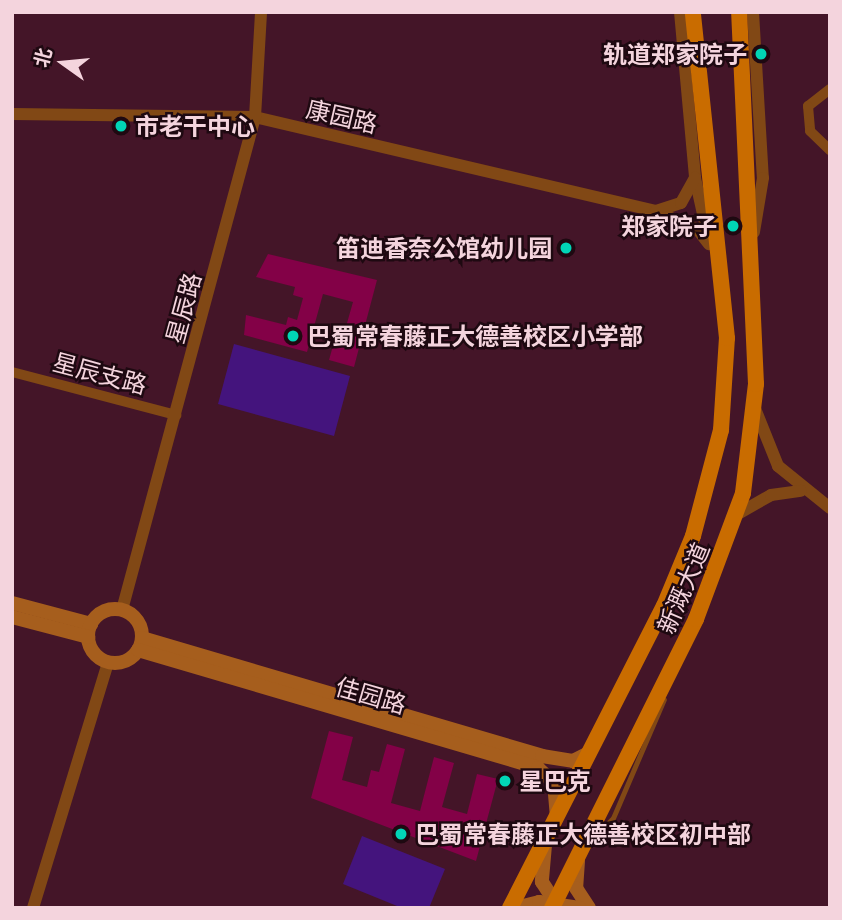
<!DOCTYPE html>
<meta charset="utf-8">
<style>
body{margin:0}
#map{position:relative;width:842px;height:920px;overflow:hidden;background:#441528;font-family:"Exo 2","Noto Sans SC",sans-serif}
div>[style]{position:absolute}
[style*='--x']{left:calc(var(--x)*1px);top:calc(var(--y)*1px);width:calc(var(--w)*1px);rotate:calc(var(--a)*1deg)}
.green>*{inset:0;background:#44147d}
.building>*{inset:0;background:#830147}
.service>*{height:5px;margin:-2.5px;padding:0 2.5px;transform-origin:2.5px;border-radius:2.5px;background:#814815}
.minor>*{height:10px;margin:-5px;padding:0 5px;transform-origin:5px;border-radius:5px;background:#814815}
.tertiary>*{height:12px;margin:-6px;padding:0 6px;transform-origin:6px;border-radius:6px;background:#814815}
.secondary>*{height:14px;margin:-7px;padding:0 7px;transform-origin:7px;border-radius:7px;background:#a65e1d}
.secondary>.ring{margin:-7px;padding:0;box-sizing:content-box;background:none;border:14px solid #a65e1d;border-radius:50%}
.primary>*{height:16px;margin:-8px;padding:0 8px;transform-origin:8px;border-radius:8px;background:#c96c00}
.dots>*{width:19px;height:19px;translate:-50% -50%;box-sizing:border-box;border:4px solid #1e0911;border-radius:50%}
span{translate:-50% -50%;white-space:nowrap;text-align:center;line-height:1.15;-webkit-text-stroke:5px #1e0911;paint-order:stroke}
.poi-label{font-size:24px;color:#f4d4dd;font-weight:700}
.right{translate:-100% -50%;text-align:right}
.left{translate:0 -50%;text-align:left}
.street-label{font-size:24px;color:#f4d4dd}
.frame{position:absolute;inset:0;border:14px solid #f4d4dd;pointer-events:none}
.north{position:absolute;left:28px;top:28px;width:70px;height:70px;-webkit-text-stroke:5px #1e0911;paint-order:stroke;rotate:285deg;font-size:19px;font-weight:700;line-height:28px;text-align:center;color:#f4d4dd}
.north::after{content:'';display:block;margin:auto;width:24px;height:32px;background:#f4d4dd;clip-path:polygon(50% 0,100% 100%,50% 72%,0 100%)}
</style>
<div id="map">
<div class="green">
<i style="clip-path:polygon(234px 344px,350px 376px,334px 436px,218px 404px)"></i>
<i style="clip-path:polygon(362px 836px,445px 869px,429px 908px,402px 908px,343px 884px)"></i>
</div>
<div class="building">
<i style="clip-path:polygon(268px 254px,377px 280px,354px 367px,329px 360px,334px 342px,341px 344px,353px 302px,323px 294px,307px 352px,244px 335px,246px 315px,286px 325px,288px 317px,297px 320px,303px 298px,293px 295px,295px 287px,256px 277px)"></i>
<i style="clip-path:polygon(329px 731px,353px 737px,342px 780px,367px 787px,371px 770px,379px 772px,387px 744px,405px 749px,391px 803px,420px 811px,434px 757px,454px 763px,442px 807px,467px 814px,477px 774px,498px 779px,476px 861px,311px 798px)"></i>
</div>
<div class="service">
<i style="--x:595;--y:836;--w:25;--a:-45"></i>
<i style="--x:613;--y:818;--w:129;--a:-66.8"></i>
</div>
<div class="minor">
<i style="--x:830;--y:89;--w:28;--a:142"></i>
<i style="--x:808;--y:106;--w:25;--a:85"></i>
<i style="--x:810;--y:131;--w:28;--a:44"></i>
<i style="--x:12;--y:372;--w:170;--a:14.7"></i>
</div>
<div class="tertiary">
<i style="--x:680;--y:12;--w:167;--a:84.8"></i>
<i style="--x:695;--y:178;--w:65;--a:77.5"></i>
<i style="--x:753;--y:12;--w:166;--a:86.6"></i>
<i style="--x:763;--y:178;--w:55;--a:99.5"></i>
<i style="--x:12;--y:114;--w:243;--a:0.7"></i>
<i style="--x:255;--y:117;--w:411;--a:13.2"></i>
<i style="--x:655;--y:211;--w:47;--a:23.8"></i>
<i style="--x:698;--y:230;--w:18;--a:52"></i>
<i style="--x:656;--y:211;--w:26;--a:-18"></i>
<i style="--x:681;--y:203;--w:29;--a:-61"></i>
<i style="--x:754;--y:406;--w:65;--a:68.2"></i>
<i style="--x:778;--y:466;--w:67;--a:38.9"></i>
<i style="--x:736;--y:515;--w:40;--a:-29.7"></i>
<i style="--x:771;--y:495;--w:30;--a:-8"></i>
<i style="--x:122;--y:610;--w:511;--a:-74.9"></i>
<i style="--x:255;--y:117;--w:105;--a:-86.7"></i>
<i style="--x:33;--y:908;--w:257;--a:-73"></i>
</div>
<div class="secondary">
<i style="--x:12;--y:603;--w:82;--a:14.9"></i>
<i class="ring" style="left:88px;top:609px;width:40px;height:40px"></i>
<i style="--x:12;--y:617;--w:79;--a:14.7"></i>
<i style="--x:142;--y:638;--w:417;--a:16.4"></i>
<i style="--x:542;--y:756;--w:31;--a:9"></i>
<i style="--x:573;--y:761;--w:16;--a:-27"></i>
<i style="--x:138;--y:650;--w:417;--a:16.4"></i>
<i style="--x:538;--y:768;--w:22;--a:43"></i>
<i style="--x:554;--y:783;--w:32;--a:85"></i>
<i style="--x:545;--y:845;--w:37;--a:95"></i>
<i style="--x:542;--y:882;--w:31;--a:57"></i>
<i style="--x:578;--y:861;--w:27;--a:94"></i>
<i style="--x:576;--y:888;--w:24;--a:57"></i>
<i style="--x:515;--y:908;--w:25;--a:-14"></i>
<i style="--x:539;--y:902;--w:41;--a:8.3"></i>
</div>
<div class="primary">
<i style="--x:510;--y:908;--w:339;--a:-63"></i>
<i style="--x:664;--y:606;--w:76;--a:-67.5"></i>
<i style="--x:693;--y:536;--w:110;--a:-75.2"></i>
<i style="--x:721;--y:430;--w:92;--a:-86.3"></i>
<i style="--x:727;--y:338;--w:328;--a:-96"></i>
<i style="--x:552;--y:908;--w:323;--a:-63.5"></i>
<i style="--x:696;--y:619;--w:134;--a:-69.5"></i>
<i style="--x:743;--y:493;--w:110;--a:-83.2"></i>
<i style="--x:756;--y:384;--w:372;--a:-92.6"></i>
</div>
<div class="dots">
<i style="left:761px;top:54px;background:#01d5b6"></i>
<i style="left:121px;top:126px;background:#01d5b6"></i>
<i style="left:733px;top:226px;background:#01d5b6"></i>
<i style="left:566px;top:248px;background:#01d5b6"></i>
<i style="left:293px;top:336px;background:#01d5b6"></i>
<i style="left:505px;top:781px;background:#01d5b6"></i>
<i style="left:401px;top:834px;background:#01d5b6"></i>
</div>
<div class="poi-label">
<span class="right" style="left:747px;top:54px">轨道郑家院子</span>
<span class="left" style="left:135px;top:126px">市老干中心</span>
<span class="right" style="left:717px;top:226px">郑家院子</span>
<span class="right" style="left:552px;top:248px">笛迪香奈公馆幼儿园</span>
<span class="left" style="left:307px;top:336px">巴蜀常春藤正大德善校区小学部</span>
<span class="left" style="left:519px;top:781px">星巴克</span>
<span class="left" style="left:415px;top:834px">巴蜀常春藤正大德善校区初中部</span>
</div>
<div class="street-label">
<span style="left:342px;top:116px;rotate:13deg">康园路</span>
<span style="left:183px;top:308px;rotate:-75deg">星辰路</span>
<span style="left:100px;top:373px;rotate:15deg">星辰支路</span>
<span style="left:683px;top:588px;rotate:-67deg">新溉大道</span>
<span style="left:371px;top:695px;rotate:16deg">佳园路</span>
</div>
<div class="frame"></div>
<div class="north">北</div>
</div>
